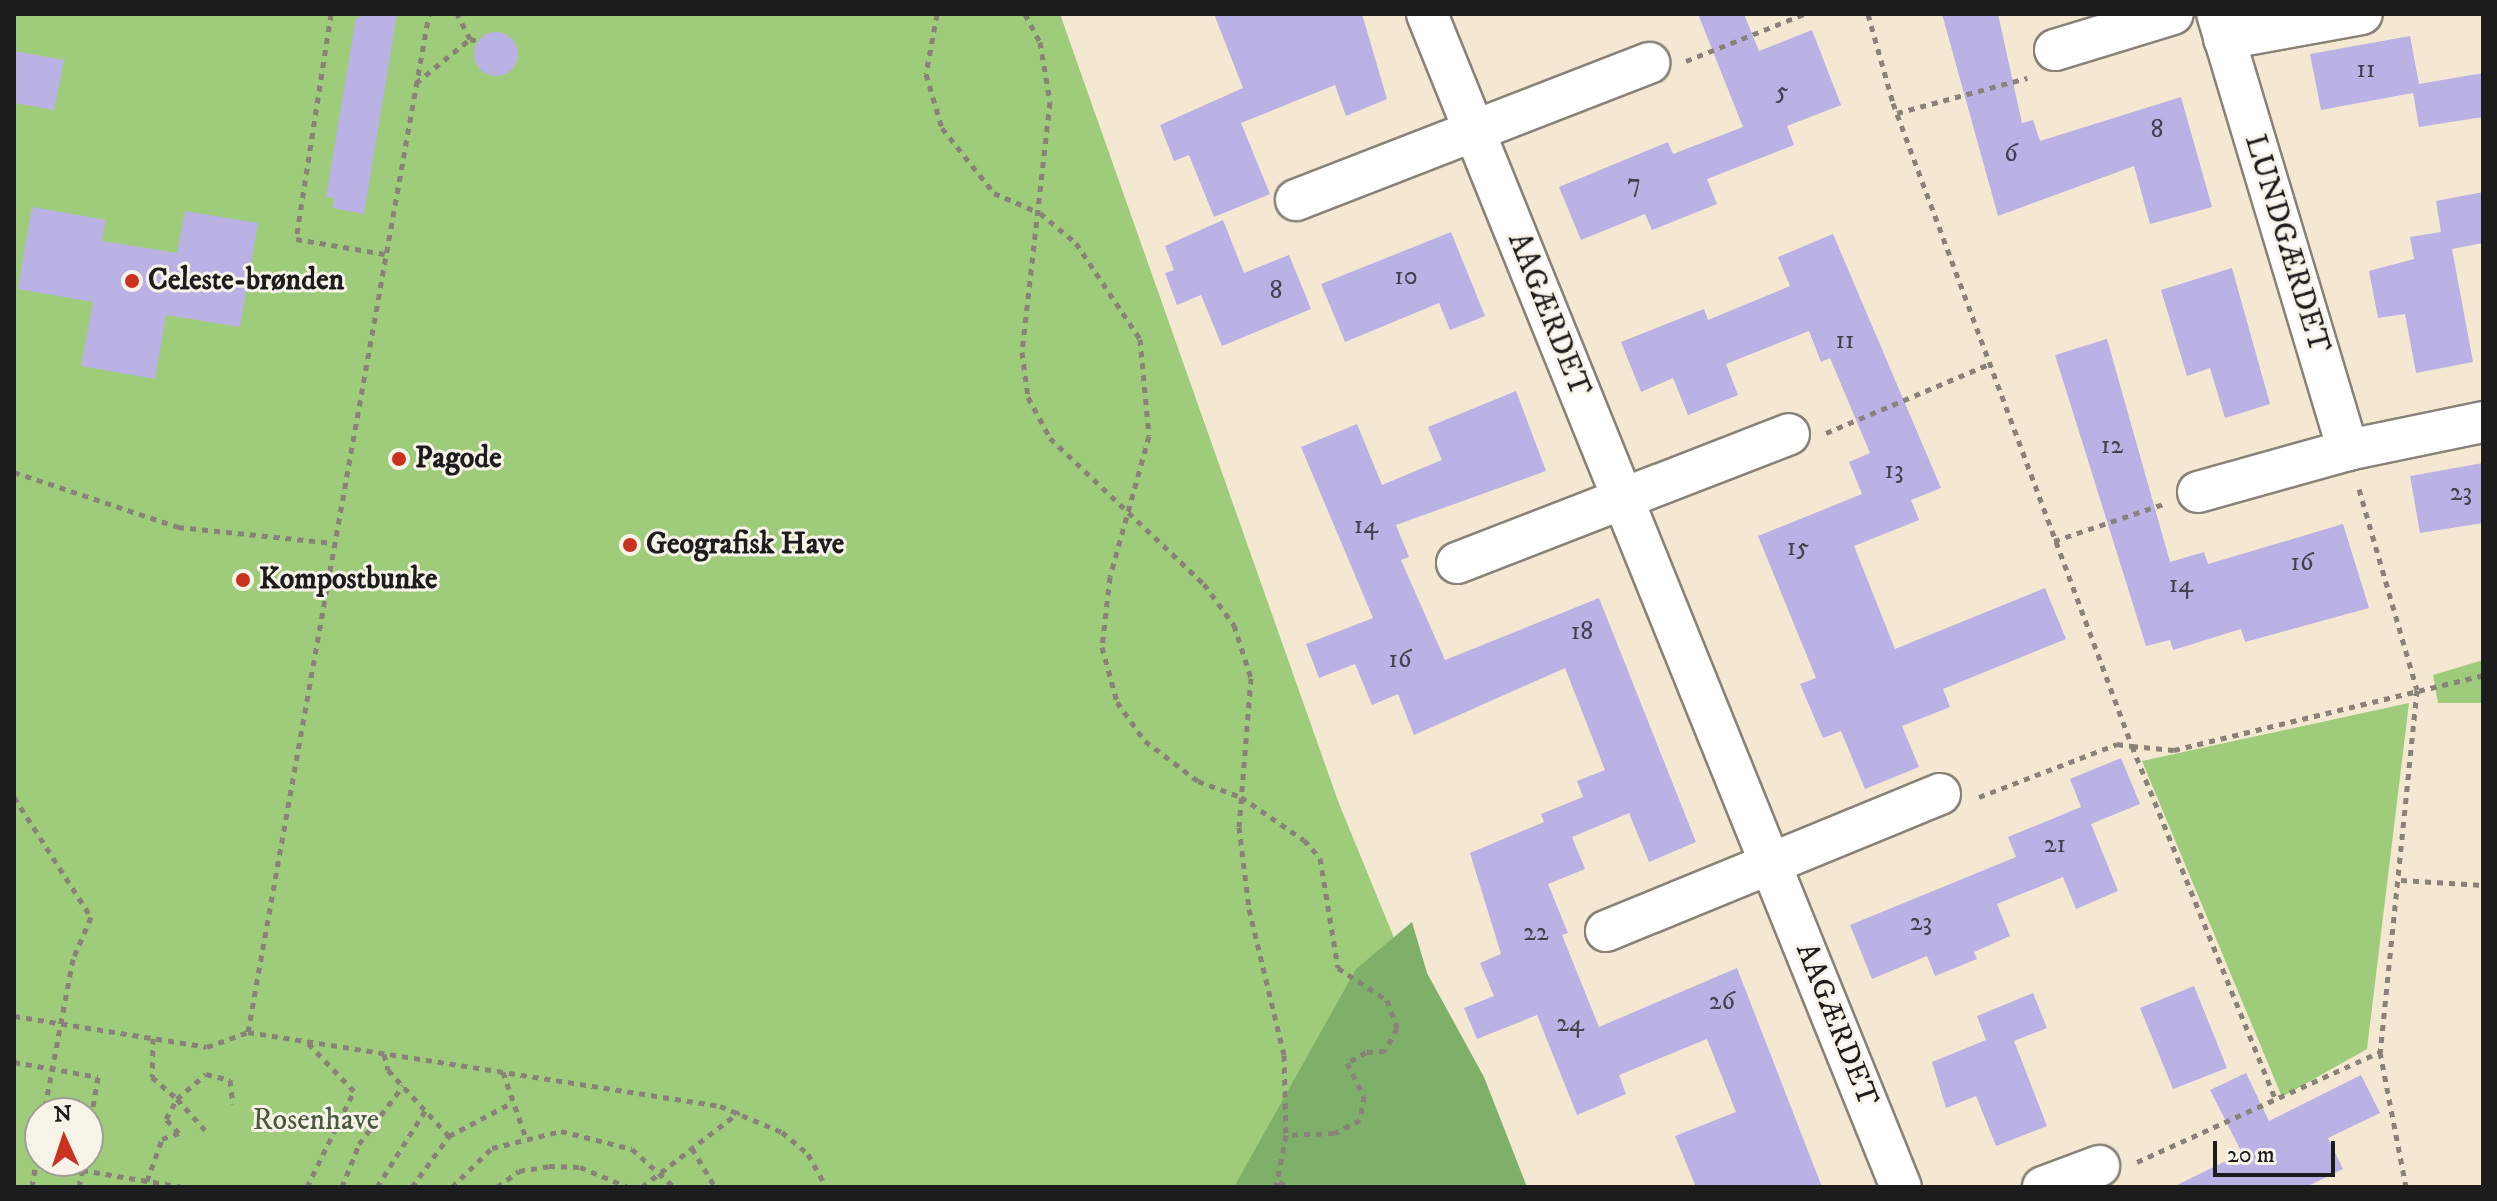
<!DOCTYPE html>
<meta charset="utf-8">
<style>
body{margin:0}
#map{position:relative;width:2497px;height:1201px;overflow:hidden;background:#f4e8d3;font-family:"IM FELL DW Pica",serif}
div>[style]{position:absolute}
[style*='--x']{left:calc(var(--x)*1px);top:calc(var(--y)*1px);width:calc(var(--w)*1px);rotate:calc(var(--a)*1deg)}
.green>*{inset:0;background:#9ecc7a}
.forest>*{inset:0;background:#7eb06a}
.building>*{inset:0;background:#bab1e5}
.round{border-radius:50%}
.path>*{height:5px;margin-top:-2.5px;transform-origin:0;background:repeating-linear-gradient(90deg,#888278 0 6px,transparent 0 12px)}
.roads{filter:drop-shadow(2px 0 #888278) drop-shadow(-2px 0 #888278) drop-shadow(0 2px #888278) drop-shadow(0 -2px #888278)}
.minor>*{height:40px;margin:-20px;padding:0 20px;transform-origin:20px;border-radius:20px;background:#fff}
.dots>*{width:22px;height:22px;translate:-50% -50%;box-sizing:border-box;border:4px solid #f7f3e8;border-radius:50%}
span{translate:-50% -50%;white-space:nowrap;text-align:center;line-height:1.15;-webkit-text-stroke:6px #f7f3e8;paint-order:stroke}
.number-label{font-size:26px;color:#44414e}
.number-label span{-webkit-text-stroke-width:0}
.street-label{font-size:30px;color:#1c1c1c}
.poi-label{font-size:30px;color:#1c1c1c;font-weight:700}
.left{translate:0 -50%;text-align:left}
.park-label{font-size:30px;color:#4a5a3d}
.frame{position:absolute;inset:0;border:16px solid #1c1c1c;pointer-events:none}
.north{position:absolute;left:24px;top:1097px;width:80px;height:80px;box-sizing:border-box;background:#f7f3e8;border:2px solid #9f9d96;border-radius:50%;rotate:357deg;font-size:22px;font-weight:700;line-height:32px;text-align:center;color:#1c1c1c}
.north::after{content:'';display:block;margin:auto;width:28px;height:36px;background:#c8321e;clip-path:polygon(50% 0,100% 100%,50% 72%,0 100%)}
.scale{position:absolute;left:2213px;top:1141px;width:122px;height:36px;box-sizing:border-box;border:4px solid #1c1c1c;border-top:0;padding-left:10px;font-size:24px;line-height:28px;white-space:nowrap;color:#1c1c1c;-webkit-text-stroke:6px #f7f3e8;paint-order:stroke}
</style>
<div id="map">
<div class="green">
<i style="clip-path:polygon(evenodd,14px 14px,1060px 14px,1338px 801px,1496px 1187px,14px 1187px,14px 14px,40px 1113px,88px 1113px,88px 1161px,40px 1161px,40px 1113px)"></i>
<i style="clip-path:polygon(2483px 660px,2483px 703px,2438px 703px,2433px 675px)"></i>
<i style="clip-path:polygon(2409px 703px,2367px 1049px,2282px 1097px,2142px 761px)"></i>
</div>
<div class="forest">
<i style="clip-path:polygon(1412px 922px,1427px 973px,1484px 1077px,1527px 1187px,1234px 1187px,1356px 969px)"></i>
</div>
<div class="building">
<i style="clip-path:polygon(366px 14px,397px 14px,364px 214px,333px 208px,334px 198px,326px 197px,356px 18px)"></i>
<i style="clip-path:polygon(1214px 14px,1362px 14px,1387px 99px,1346px 116px,1335px 85px,1241px 123px,1270px 194px,1214px 217px,1189px 155px,1174px 161px,1160px 125px,1243px 88px)"></i>
<i style="clip-path:polygon(1698px 14px,1744px 14px,1759px 51px,1812px 30px,1841px 105px,1787px 126px,1794px 145px,1707px 179px,1717px 204px,1652px 230px,1645px 214px,1581px 240px,1559px 187px,1668px 142px,1673px 154px,1743px 127px)"></i>
<i style="clip-path:polygon(1942px 14px,1998px 14px,2022px 123px,2033px 120px,2040px 141px,2181px 97px,2212px 207px,2150px 224px,2134px 166px,1998px 216px)"></i>
<i class="round" style="left:474px;top:32px;width:44px;height:44px"></i>
<i style="clip-path:polygon(2410px 36px,2419px 84px,2483px 73px,2483px 117px,2419px 127px,2413px 93px,2321px 110px,2310px 54px)"></i>
<i style="clip-path:polygon(14px 51px,64px 60px,54px 110px,14px 103px)"></i>
<i style="clip-path:polygon(2483px 192px,2483px 243px,2452px 249px,2473px 362px,2416px 373px,2405px 314px,2378px 318px,2369px 271px,2414px 259px,2410px 237px,2441px 232px,2436px 201px)"></i>
<i style="clip-path:polygon(32px 207px,106px 220px,102px 241px,177px 253px,185px 211px,258px 223px,240px 327px,166px 315px,155px 379px,81px 366px,93px 302px,18px 289px)"></i>
<i style="clip-path:polygon(1223px 220px,1244px 273px,1289px 255px,1311px 309px,1222px 346px,1201px 295px,1177px 305px,1165px 273px,1174px 270px,1165px 246px)"></i>
<i style="clip-path:polygon(1451px 232px,1485px 316px,1450px 330px,1439px 303px,1345px 342px,1321px 284px)"></i>
<i style="clip-path:polygon(1833px 234px,1941px 488px,1911px 500px,1919px 520px,1854px 546px,1895px 649px,2045px 588px,2066px 639px,1943px 689px,1950px 707px,1902px 726px,1919px 767px,1865px 789px,1841px 731px,1823px 738px,1800px 684px,1816px 678px,1758px 536px,1862px 494px,1849px 462px,1870px 453px,1830px 358px,1821px 362px,1809px 331px,1726px 364px,1738px 395px,1688px 415px,1673px 378px,1641px 392px,1621px 342px,1704px 309px,1708px 320px,1790px 286px,1778px 257px)"></i>
<i style="clip-path:polygon(2232px 268px,2270px 404px,2225px 418px,2210px 368px,2187px 376px,2161px 290px)"></i>
<i style="clip-path:polygon(2107px 339px,2170px 562px,2204px 552px,2208px 564px,2343px 524px,2369px 608px,2245px 642px,2241px 629px,2173px 650px,2170px 640px,2146px 646px,2055px 355px)"></i>
<i style="clip-path:polygon(1516px 391px,1546px 471px,1396px 525px,1409px 557px,1401px 560px,1445px 660px,1599px 598px,1696px 842px,1649px 862px,1629px 813px,1572px 837px,1585px 869px,1548px 884px,1568px 933px,1562px 935px,1599px 1027px,1737px 968px,1822px 1187px,1696px 1187px,1675px 1136px,1736px 1112px,1707px 1039px,1619px 1075px,1626px 1094px,1577px 1115px,1537px 1015px,1477px 1039px,1464px 1008px,1494px 996px,1480px 963px,1501px 954px,1470px 853px,1544px 822px,1541px 814px,1583px 797px,1577px 781px,1605px 770px,1565px 668px,1414px 735px,1398px 694px,1372px 705px,1355px 664px,1319px 678px,1306px 644px,1373px 618px,1301px 447px,1357px 424px,1382px 485px,1442px 460px,1428px 427px)"></i>
<i style="clip-path:polygon(2483px 463px,2483px 523px,2420px 533px,2410px 476px)"></i>
<i style="clip-path:polygon(2121px 758px,2140px 804px,2091px 824px,2118px 891px,2076px 909px,2063px 877px,1997px 904px,2010px 936px,1974px 952px,1977px 959px,1935px 976px,1927px 956px,1872px 979px,1850px 925px,2016px 857px,2008px 837px,2081px 807px,2070px 779px)"></i>
<i style="clip-path:polygon(2194px 986px,2227px 1068px,2173px 1089px,2140px 1008px)"></i>
<i style="clip-path:polygon(2033px 993px,2047px 1028px,2014px 1041px,2047px 1126px,1996px 1146px,1976px 1096px,1946px 1108px,1932px 1062px,1986px 1040px,1977px 1016px)"></i>
<i style="clip-path:polygon(2246px 1073px,2269px 1121px,2361px 1075px,2380px 1113px,2328px 1138px,2343px 1169px,2306px 1187px,2173px 1187px,2242px 1153px,2210px 1090px)"></i>
</div>
<div class="path">
<i style="--x:331;--y:14;--w:228;--a:98.8"></i>
<i style="--x:296;--y:239;--w:90;--a:9.6"></i>
<i style="--x:937;--y:14;--w:61;--a:100.4"></i>
<i style="--x:926;--y:74;--w:56;--a:73.5"></i>
<i style="--x:942;--y:128;--w:83;--a:51.3"></i>
<i style="--x:994;--y:193;--w:50;--a:23.5"></i>
<i style="--x:1040;--y:213;--w:47;--a:39.8"></i>
<i style="--x:1076;--y:243;--w:115;--a:56.3"></i>
<i style="--x:1140;--y:339;--w:97;--a:84.7"></i>
<i style="--x:1149;--y:436;--w:146;--a:105.5"></i>
<i style="--x:1110;--y:577;--w:70;--a:96.5"></i>
<i style="--x:1102;--y:647;--w:57;--a:74.7"></i>
<i style="--x:1117;--y:702;--w:48;--a:54.3"></i>
<i style="--x:1145;--y:741;--w:66;--a:37"></i>
<i style="--x:1198;--y:781;--w:46;--a:20.4"></i>
<i style="--x:1241;--y:797;--w:76;--a:34.3"></i>
<i style="--x:1304;--y:840;--w:24;--a:48"></i>
<i style="--x:1320;--y:858;--w:111;--a:80.7"></i>
<i style="--x:1338;--y:968;--w:59;--a:33.1"></i>
<i style="--x:1387;--y:1000;--w:30;--a:70"></i>
<i style="--x:1397;--y:1028;--w:26;--a:118"></i>
<i style="--x:1385;--y:1051;--w:19;--a:177"></i>
<i style="--x:1366;--y:1052;--w:22;--a:150"></i>
<i style="--x:1347;--y:1063;--w:37;--a:63"></i>
<i style="--x:1364;--y:1096;--w:24;--a:99"></i>
<i style="--x:1360;--y:1120;--w:29;--a:153"></i>
<i style="--x:1334;--y:1133;--w:48;--a:177.6"></i>
<i style="--x:1025;--y:14;--w:32;--a:62"></i>
<i style="--x:1040;--y:42;--w:61;--a:80.5"></i>
<i style="--x:1050;--y:102;--w:252;--a:96.4"></i>
<i style="--x:1022;--y:352;--w:45;--a:82.4"></i>
<i style="--x:1028;--y:397;--w:47;--a:61.8"></i>
<i style="--x:1050;--y:438;--w:212;--a:43.5"></i>
<i style="--x:1204;--y:584;--w:51;--a:53.8"></i>
<i style="--x:1234;--y:625;--w:56;--a:72.2"></i>
<i style="--x:1251;--y:678;--w:149;--a:94.6"></i>
<i style="--x:1239;--y:827;--w:83;--a:83"></i>
<i style="--x:1249;--y:909;--w:150;--a:76.5"></i>
<i style="--x:1284;--y:1055;--w:80;--a:88.6"></i>
<i style="--x:1286;--y:1135;--w:53;--a:100.9"></i>
<i style="--x:1868;--y:14;--w:92;--a:74.3"></i>
<i style="--x:1893;--y:103;--w:686;--a:69.61"></i>
<i style="--x:2132;--y:746;--w:42;--a:5.4"></i>
<i style="--x:2174;--y:750;--w:318;--a:-13.6"></i>
<i style="--x:470;--y:39;--w:9;--a:13"></i>
<i style="--x:1686;--y:61;--w:127;--a:-21.7"></i>
<i style="--x:416;--y:83;--w:70;--a:-39.2"></i>
<i style="--x:470;--y:39;--w:28;--a:-117"></i>
<i style="--x:1897;--y:113;--w:135;--a:-15.1"></i>
<i style="--x:1826;--y:433;--w:175;--a:-22.9"></i>
<i style="--x:14;--y:472;--w:173;--a:18.5"></i>
<i style="--x:178;--y:527;--w:156;--a:5.9"></i>
<i style="--x:2359;--y:489;--w:209;--a:73.9"></i>
<i style="--x:2417;--y:690;--w:364;--a:95.8"></i>
<i style="--x:2380;--y:1052;--w:137;--a:79.1"></i>
<i style="--x:2054;--y:541;--w:115;--a:-18.7"></i>
<i style="--x:14;--y:797;--w:143;--a:57.3"></i>
<i style="--x:91;--y:917;--w:46;--a:113.2"></i>
<i style="--x:73;--y:959;--w:157;--a:100.7"></i>
<i style="--x:1979;--y:797;--w:148;--a:-21"></i>
<i style="--x:2117;--y:744;--w:15;--a:8"></i>
<i style="--x:2132;--y:746;--w:382;--a:67.9"></i>
<i style="--x:2401;--y:880;--w:82;--a:3.5"></i>
<i style="--x:14;--y:1016;--w:195;--a:9.1"></i>
<i style="--x:207;--y:1047;--w:44;--a:-20.1"></i>
<i style="--x:248;--y:1032;--w:478;--a:8.9"></i>
<i style="--x:720;--y:1106;--w:67;--a:22.8"></i>
<i style="--x:782;--y:1132;--w:34;--a:40"></i>
<i style="--x:808;--y:1154;--w:38;--a:61"></i>
<i style="--x:248;--y:1032;--w:1034;--a:-79.92"></i>
<i style="--x:153;--y:1038;--w:39;--a:91"></i>
<i style="--x:152;--y:1077;--w:33;--a:41"></i>
<i style="--x:177;--y:1099;--w:38;--a:-41"></i>
<i style="--x:206;--y:1074;--w:25;--a:14"></i>
<i style="--x:230;--y:1080;--w:24;--a:83"></i>
<i style="--x:384;--y:1054;--w:16;--a:76"></i>
<i style="--x:388;--y:1070;--w:90;--a:47.3"></i>
<i style="--x:14;--y:1062;--w:85;--a:10.1"></i>
<i style="--x:98;--y:1077;--w:61;--a:99.5"></i>
<i style="--x:503;--y:1072;--w:67;--a:70.8"></i>
<i style="--x:692;--y:1148;--w:45;--a:59.5"></i>
<i style="--x:2137;--y:1162;--w:267;--a:-24.4"></i>
<i style="--x:82;--y:1170;--w:102;--a:9.6"></i>
<i style="--x:147;--y:1181;--w:45;--a:-70.3"></i>
<i style="--x:162;--y:1139;--w:18;--a:-19"></i>
<i style="--x:179;--y:1133;--w:19;--a:-133"></i>
<i style="--x:166;--y:1119;--w:23;--a:-61"></i>
<i style="--x:177;--y:1099;--w:42;--a:47.9"></i>
<i style="--x:1279;--y:1182;--w:11;--a:27"></i>
<i style="--x:32;--y:1187;--w:50;--a:-80.7"></i>
<i style="--x:79;--y:1187;--w:26;--a:-79"></i>
<i style="--x:307;--y:1187;--w:107;--a:-63.9"></i>
<i style="--x:354;--y:1091;--w:68;--a:-133.8"></i>
<i style="--x:342;--y:1187;--w:46;--a:-68.4"></i>
<i style="--x:359;--y:1144;--w:73;--a:-52.8"></i>
<i style="--x:377;--y:1187;--w:90;--a:-57.7"></i>
<i style="--x:412;--y:1187;--w:63;--a:-54"></i>
<i style="--x:449;--y:1136;--w:72;--a:-28"></i>
<i style="--x:452;--y:1187;--w:56;--a:-44.3"></i>
<i style="--x:492;--y:1148;--w:71;--a:-13.8"></i>
<i style="--x:561;--y:1131;--w:73;--a:14.2"></i>
<i style="--x:632;--y:1149;--w:57;--a:42.1"></i>
<i style="--x:497;--y:1187;--w:27;--a:-36"></i>
<i style="--x:519;--y:1171;--w:30;--a:-9"></i>
<i style="--x:549;--y:1166;--w:31;--a:2"></i>
<i style="--x:580;--y:1167;--w:52;--a:22.6"></i>
<i style="--x:642;--y:1187;--w:123;--a:-37.7"></i>
</div>
<div class="roads">
<div class="minor">
<i style="--x:1427;--y:14;--w:1265;--a:68"></i>
<i style="--x:2224;--y:39;--w:140;--a:-10.3"></i>
<i style="--x:2055;--y:50;--w:123;--a:-17"></i>
<i style="--x:1296;--y:200;--w:379;--a:-21.2"></i>
<i style="--x:2348;--y:450;--w:138;--a:-11.7"></i>
<i style="--x:2198;--y:492;--w:156;--a:-15.6"></i>
<i style="--x:2348;--y:450;--w:455;--a:-106.7"></i>
<i style="--x:1457;--y:563;--w:356;--a:-21.2"></i>
<i style="--x:1606;--y:931;--w:361;--a:-22.3"></i>
<i style="--x:2043;--y:1187;--w:60;--a:-20.6"></i>
</div>
</div>
<div class="dots">
<i style="left:132px;top:281px;background:#c8321e"></i>
<i style="left:399px;top:459px;background:#c8321e"></i>
<i style="left:630px;top:545px;background:#c8321e"></i>
<i style="left:243px;top:580px;background:#c8321e"></i>
</div>
<div class="number-label">
<span style="left:2366px;top:70px">11</span>
<span style="left:1782px;top:92px">5</span>
<span style="left:2157px;top:130px">8</span>
<span style="left:2011px;top:154px">6</span>
<span style="left:1634px;top:184px">7</span>
<span style="left:1406px;top:277px">10</span>
<span style="left:1276px;top:291px">8</span>
<span style="left:1845px;top:341px">11</span>
<span style="left:2112px;top:446px">12</span>
<span style="left:1894px;top:471px">13</span>
<span style="left:2461px;top:493px">23</span>
<span style="left:1366px;top:526px">14</span>
<span style="left:1798px;top:548px">15</span>
<span style="left:2302px;top:563px">16</span>
<span style="left:2181px;top:585px">14</span>
<span style="left:1582px;top:632px">18</span>
<span style="left:1400px;top:660px">16</span>
<span style="left:2055px;top:845px">21</span>
<span style="left:1921px;top:923px">23</span>
<span style="left:1536px;top:933px">22</span>
<span style="left:1722px;top:1002px">26</span>
<span style="left:1570px;top:1024px">24</span>
</div>
<div class="street-label">
<span style="left:2286px;top:244px;rotate:73deg">LUNDGÆRDET</span>
<span style="left:1548px;top:315px;rotate:68deg">AAGÆRDET</span>
<span style="left:1836px;top:1025px;rotate:68deg">AAGÆRDET</span>
</div>
<div class="poi-label">
<span class="left" style="left:148px;top:281px">Celeste-brønden</span>
<span class="left" style="left:415px;top:459px">Pagode</span>
<span class="left" style="left:646px;top:545px">Geografisk Have</span>
<span class="left" style="left:259px;top:580px">Kompostbunke</span>
</div>
<div class="park-label">
<span style="left:316px;top:1121px">Rosenhave</span>
</div>
<div class="frame"></div>
<div class="north">N</div>
<div class="scale">20 m</div>
</div>
